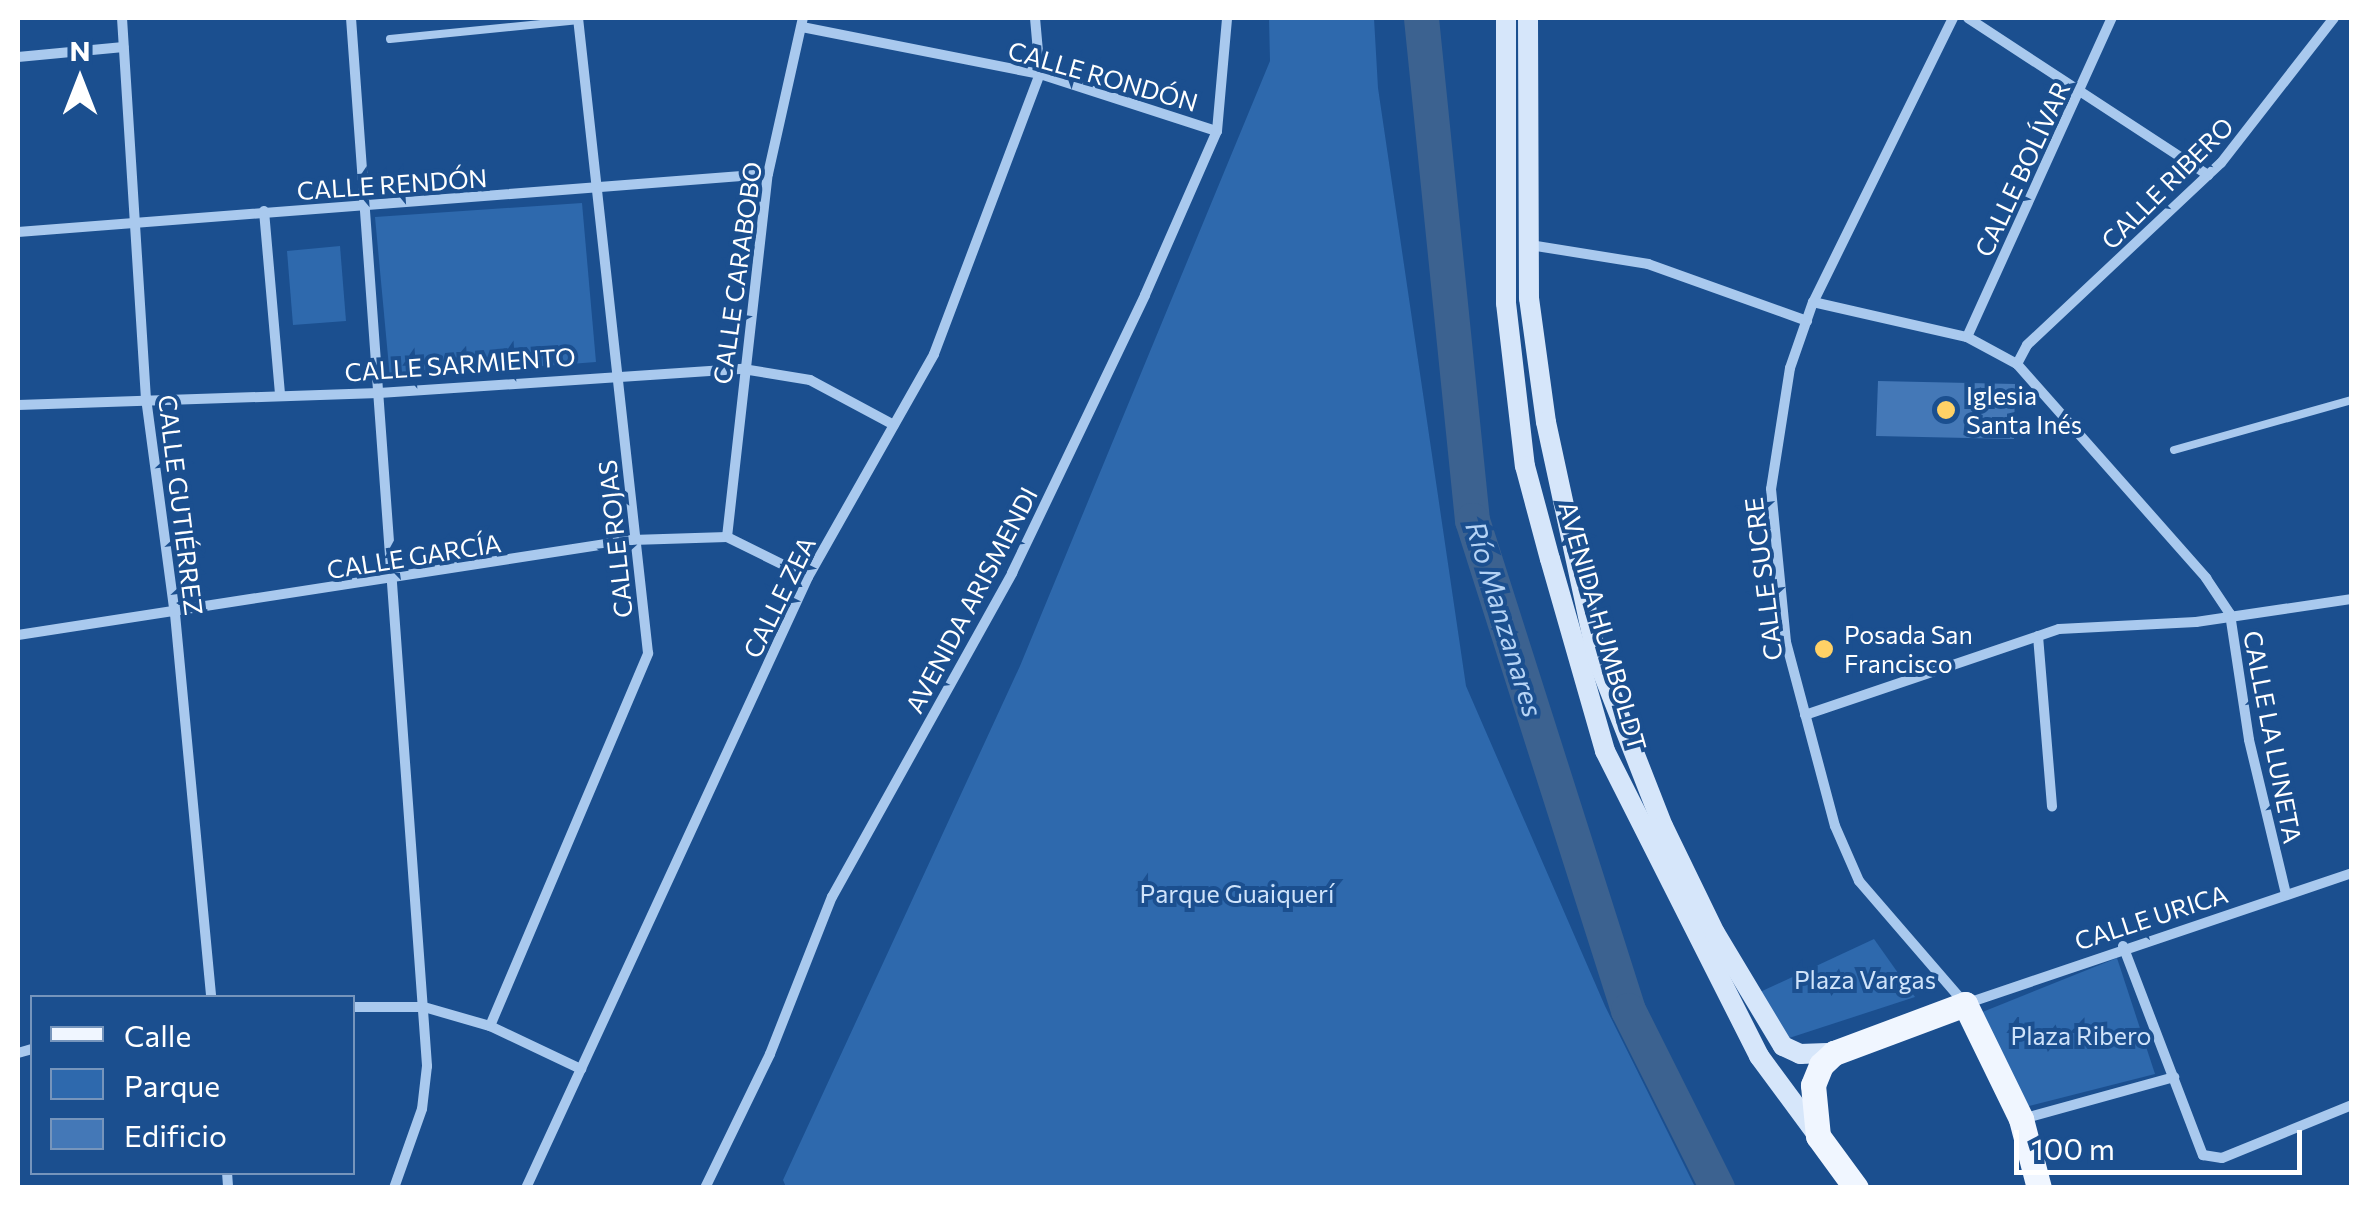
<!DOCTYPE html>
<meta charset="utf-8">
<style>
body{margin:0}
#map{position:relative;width:2369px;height:1205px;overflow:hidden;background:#1b4f8f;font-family:Commissioner,sans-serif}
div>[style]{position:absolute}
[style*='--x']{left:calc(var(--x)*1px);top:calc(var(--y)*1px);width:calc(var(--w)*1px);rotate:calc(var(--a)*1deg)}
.green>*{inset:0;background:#2e69ad}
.river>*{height:35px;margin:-17.5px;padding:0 17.5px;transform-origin:17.5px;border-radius:17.5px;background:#3c6290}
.building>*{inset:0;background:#4478b7}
.lane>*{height:8px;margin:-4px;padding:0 4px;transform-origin:4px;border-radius:4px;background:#a9c9ee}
.street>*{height:10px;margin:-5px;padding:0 5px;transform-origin:5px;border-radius:5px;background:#a9c9ee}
.secondary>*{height:20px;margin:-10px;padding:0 10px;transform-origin:10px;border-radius:10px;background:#d6e6fa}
.primary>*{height:25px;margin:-12.5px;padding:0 12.5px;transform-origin:12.5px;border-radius:12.5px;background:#f0f6ff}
.dots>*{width:28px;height:28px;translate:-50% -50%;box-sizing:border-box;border:5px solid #1b4f8f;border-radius:50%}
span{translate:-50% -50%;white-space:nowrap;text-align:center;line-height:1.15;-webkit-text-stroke:8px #1b4f8f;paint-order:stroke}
.street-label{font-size:25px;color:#fff}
.poi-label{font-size:25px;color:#fff}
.left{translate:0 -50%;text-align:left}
.park-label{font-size:25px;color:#cfe3fa}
.water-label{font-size:28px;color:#b5d3f5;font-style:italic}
.frame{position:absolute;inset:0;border:20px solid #fff;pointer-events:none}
.legend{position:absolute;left:30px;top:995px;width:325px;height:180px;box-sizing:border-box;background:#1b4f8f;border:2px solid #7695bc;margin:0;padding:12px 18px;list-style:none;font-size:30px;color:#fff}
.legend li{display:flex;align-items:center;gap:20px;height:50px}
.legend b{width:50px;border:2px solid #7695bc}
.north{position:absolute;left:30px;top:30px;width:100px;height:100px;-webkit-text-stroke:8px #1b4f8f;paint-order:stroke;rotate:0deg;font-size:28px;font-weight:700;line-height:40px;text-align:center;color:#fff}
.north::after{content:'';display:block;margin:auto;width:35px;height:45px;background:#fff;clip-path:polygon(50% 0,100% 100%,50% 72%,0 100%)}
.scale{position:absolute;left:2014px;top:1130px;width:288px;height:45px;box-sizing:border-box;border:5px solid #fff;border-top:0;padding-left:12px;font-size:30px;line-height:35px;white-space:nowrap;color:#fff;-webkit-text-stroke:8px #1b4f8f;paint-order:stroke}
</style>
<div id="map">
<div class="green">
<i style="clip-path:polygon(1269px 18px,1374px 18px,1378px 88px,1466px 686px,1605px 1006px,1695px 1187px,786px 1187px,783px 1180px,1020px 666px,1270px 61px)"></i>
<i style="clip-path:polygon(582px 203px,596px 362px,390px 378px,375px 217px)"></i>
<i style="clip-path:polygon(340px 246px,346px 321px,293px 325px,287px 251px)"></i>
<i style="clip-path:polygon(1874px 939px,1915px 997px,1783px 1040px,1760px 992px)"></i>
<i style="clip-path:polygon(2117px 958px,2155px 1074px,2021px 1108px,1975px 1015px)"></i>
</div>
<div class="river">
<i style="--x:1421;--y:18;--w:505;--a:84.2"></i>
<i style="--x:1472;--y:520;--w:514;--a:72.34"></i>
<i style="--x:1628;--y:1010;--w:199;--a:63.4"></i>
</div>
<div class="building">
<i style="clip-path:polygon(1878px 381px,2015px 384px,2014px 439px,1876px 436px)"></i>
</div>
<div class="lane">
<i style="--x:390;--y:39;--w:190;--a:-5.7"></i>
<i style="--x:2174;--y:450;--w:185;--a:-15.7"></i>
</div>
<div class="street">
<i style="--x:122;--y:18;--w:381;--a:86.4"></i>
<i style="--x:146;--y:398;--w:218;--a:82.4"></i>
<i style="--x:175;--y:614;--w:386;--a:84.6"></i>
<i style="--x:351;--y:18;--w:1051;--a:85.85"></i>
<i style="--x:427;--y:1066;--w:43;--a:96.6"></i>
<i style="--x:422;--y:1109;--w:84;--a:109.5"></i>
<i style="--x:1953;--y:18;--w:317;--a:116.2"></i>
<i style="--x:1813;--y:302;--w:70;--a:109.2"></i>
<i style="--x:1790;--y:368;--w:122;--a:98.9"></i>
<i style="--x:1771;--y:489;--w:154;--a:84.4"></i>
<i style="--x:1786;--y:642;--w:190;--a:75.1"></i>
<i style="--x:1835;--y:826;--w:60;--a:66.4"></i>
<i style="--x:1859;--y:881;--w:162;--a:49.2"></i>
<i style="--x:1965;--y:1004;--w:409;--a:-18.7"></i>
<i style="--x:1968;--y:18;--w:287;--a:33.2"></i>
<i style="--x:802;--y:27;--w:243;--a:11.2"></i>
<i style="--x:1040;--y:74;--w:186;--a:17.9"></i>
<i style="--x:18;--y:57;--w:106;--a:-5.4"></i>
<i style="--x:264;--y:211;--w:185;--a:85"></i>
<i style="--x:18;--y:232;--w:752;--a:-4.42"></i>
<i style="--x:1530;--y:245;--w:120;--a:9.1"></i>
<i style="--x:1648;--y:264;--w:169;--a:19.7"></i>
<i style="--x:1813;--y:302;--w:158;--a:12.8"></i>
<i style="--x:1967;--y:337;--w:57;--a:28.4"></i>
<i style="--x:2017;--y:364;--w:286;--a:48.5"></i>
<i style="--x:2206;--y:578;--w:43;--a:56.3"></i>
<i style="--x:2230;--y:614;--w:127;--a:81.4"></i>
<i style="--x:2249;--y:740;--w:158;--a:76.5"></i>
<i style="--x:1967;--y:337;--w:350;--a:-65.6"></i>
<i style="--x:2017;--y:364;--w:21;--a:-62"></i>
<i style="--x:2027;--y:345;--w:266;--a:-43.2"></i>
<i style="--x:2221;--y:163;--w:184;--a:-52.1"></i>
<i style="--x:18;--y:405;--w:361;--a:-1.9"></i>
<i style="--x:379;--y:393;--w:365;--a:-3.8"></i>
<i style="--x:743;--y:369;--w:68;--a:9.3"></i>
<i style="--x:810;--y:380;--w:95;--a:28.2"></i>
<i style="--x:727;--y:537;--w:365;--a:-83.6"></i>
<i style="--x:768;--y:174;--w:160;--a:-77.4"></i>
<i style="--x:18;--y:635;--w:621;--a:-8.8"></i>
<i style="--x:632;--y:540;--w:95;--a:-1.8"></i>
<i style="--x:727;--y:537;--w:90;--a:26.3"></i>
<i style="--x:2038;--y:636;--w:171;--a:85.3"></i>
<i style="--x:1805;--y:715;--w:268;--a:-18.7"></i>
<i style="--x:2059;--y:629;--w:137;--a:-2.9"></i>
<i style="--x:2196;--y:622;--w:158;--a:-8.4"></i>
<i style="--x:2123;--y:946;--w:224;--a:69.1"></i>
<i style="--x:2203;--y:1155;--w:19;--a:9"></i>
<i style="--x:2222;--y:1158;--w:140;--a:-22.2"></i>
<i style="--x:352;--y:1007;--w:72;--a:0"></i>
<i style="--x:424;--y:1007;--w:69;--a:16.1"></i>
<i style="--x:490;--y:1026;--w:101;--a:25.3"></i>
<i style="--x:490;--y:1026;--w:405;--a:-67"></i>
<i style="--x:648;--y:653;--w:639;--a:-96.29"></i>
<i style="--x:18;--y:1053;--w:15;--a:-16"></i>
<i style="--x:2022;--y:1119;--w:158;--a:-15.4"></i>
<i style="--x:227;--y:1172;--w:16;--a:86"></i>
<i style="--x:526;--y:1188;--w:673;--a:-65.22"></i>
<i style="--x:808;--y:577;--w:256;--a:-60.5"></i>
<i style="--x:934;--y:354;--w:299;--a:-69.3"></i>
<i style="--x:1040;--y:74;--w:56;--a:-95.1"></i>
<i style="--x:705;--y:1188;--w:149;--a:-64.1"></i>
<i style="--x:770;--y:1054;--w:169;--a:-68.5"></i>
<i style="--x:832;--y:897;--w:371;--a:-60.9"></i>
<i style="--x:1012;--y:573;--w:308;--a:-64.4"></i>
<i style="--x:1145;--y:295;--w:179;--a:-66.3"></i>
<i style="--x:1217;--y:131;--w:113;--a:-84.9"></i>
</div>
<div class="secondary">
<i style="--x:1506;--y:18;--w:285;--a:90"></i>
<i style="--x:1506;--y:303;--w:164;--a:83.4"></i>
<i style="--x:1525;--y:466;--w:96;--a:75"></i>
<i style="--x:1550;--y:559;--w:200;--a:74"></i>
<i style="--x:1605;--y:751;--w:342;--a:63.2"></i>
<i style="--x:1759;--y:1056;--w:99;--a:53.6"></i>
<i style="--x:1528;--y:18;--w:280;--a:89.8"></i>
<i style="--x:1529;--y:298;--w:125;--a:82.2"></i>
<i style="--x:1546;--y:422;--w:241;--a:77.8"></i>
<i style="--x:1597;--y:658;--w:180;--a:68.6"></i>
<i style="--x:1663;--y:826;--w:119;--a:64.1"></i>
<i style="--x:1715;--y:933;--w:132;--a:59"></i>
<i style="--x:1783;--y:1046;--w:19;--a:25"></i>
<i style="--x:1800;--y:1054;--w:34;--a:-2"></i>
</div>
<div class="primary">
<i style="--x:1856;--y:1188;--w:64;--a:-126.2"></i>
<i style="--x:1818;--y:1136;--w:51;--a:-95.6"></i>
<i style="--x:1813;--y:1085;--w:22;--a:-68"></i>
<i style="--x:1821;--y:1065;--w:18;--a:-43"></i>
<i style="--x:1834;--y:1053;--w:140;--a:-20.5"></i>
<i style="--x:1965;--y:1004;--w:128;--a:64"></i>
<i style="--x:2021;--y:1119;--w:71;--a:75.4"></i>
</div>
<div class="dots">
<i style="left:1946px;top:410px;background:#ffd166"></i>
<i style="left:1824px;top:649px;background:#ffd166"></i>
</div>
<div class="street-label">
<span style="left:1103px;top:76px;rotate:16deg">CALLE RONDÓN</span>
<span style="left:2022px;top:169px;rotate:-65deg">CALLE BOLÍVAR</span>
<span style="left:2167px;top:183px;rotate:-45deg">CALLE RIBERO</span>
<span style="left:392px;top:184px;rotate:-4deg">CALLE RENDÓN</span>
<span style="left:737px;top:273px;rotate:-82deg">CALLE CARABOBO</span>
<span style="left:460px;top:364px;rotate:-4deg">CALLE SARMIENTO</span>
<span style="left:181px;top:505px;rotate:83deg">CALLE GUTIÉRREZ</span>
<span style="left:615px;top:539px;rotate:-96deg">CALLE ROJAS</span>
<span style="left:414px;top:556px;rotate:-9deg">CALLE GARCÍA</span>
<span style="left:1763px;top:579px;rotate:-97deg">CALLE SUCRE</span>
<span style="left:779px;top:597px;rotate:-64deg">CALLE ZEA</span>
<span style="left:971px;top:600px;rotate:-62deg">AVENIDA ARISMENDI</span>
<span style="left:1603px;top:626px;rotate:74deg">AVENIDA HUMBOLDT</span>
<span style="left:2273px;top:737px;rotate:79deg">CALLE LA LUNETA</span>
<span style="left:2151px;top:917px;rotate:-18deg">CALLE URICA</span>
</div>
<div class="poi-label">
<span class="left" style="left:1966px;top:410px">Iglesia<br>Santa Inés</span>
<span class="left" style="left:1844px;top:649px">Posada San<br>Francisco</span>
</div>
<div class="park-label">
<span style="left:1237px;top:893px">Parque Guaiquerí</span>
<span style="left:1865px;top:979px">Plaza Vargas</span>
<span style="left:2081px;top:1035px">Plaza Ribero</span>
</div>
<div class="water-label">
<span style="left:1505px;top:619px;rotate:73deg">Río Manzanares</span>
</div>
<div class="frame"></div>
<ul class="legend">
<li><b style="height:12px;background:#f0f6ff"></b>Calle</li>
<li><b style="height:28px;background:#2e69ad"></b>Parque</li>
<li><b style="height:28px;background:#4478b7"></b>Edificio</li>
</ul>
<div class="north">N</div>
<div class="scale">100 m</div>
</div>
